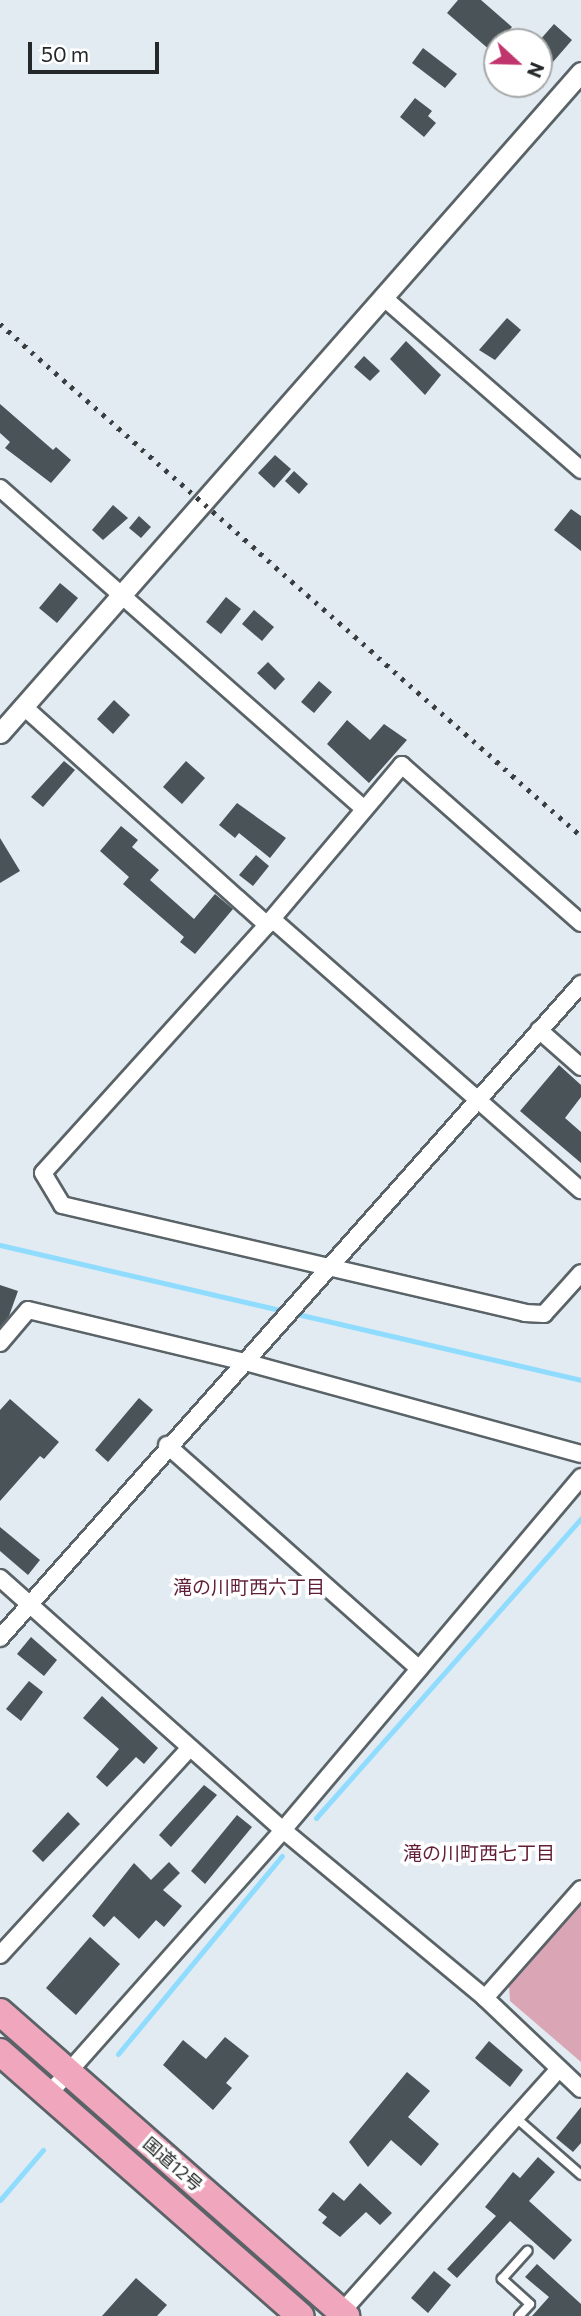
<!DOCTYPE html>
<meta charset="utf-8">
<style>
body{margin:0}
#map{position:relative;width:581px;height:2316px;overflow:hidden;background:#e1ebf1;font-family:Commissioner,"Noto Sans JP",sans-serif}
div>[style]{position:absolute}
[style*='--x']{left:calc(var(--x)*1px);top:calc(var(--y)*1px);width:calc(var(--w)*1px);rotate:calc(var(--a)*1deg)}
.green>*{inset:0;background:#daa6b5}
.stream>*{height:5px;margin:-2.5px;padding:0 2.5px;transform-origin:2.5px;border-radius:2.5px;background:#90dcff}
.building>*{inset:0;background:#4a5357}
.roads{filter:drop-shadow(2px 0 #5a6367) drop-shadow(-2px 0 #5a6367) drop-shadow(0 2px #5a6367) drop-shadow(0 -2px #5a6367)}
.service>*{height:8px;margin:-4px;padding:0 4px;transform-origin:4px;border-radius:4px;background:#fff}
.minor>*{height:16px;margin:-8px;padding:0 8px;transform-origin:8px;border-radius:8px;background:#fff}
.tertiary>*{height:19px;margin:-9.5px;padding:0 9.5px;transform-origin:9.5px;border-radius:9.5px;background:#fff}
.trunk>*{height:26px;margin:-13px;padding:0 13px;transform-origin:13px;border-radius:13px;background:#f0a6bc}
.rail>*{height:5px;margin-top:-2.5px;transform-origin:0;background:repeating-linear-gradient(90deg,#393d3f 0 3.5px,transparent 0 10.5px)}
span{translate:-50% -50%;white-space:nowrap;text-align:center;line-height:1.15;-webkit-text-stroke:7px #fff;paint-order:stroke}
.street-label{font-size:18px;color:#242829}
.neighbourhood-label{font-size:19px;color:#601d36}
.north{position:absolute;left:483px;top:28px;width:70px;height:70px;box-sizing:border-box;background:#fff;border:2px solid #a7a9a9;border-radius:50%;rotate:112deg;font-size:19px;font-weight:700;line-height:28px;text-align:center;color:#242829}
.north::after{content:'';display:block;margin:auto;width:24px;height:32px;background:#c0356d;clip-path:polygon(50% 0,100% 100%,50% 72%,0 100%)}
.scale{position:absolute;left:28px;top:42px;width:131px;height:32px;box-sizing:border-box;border:4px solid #242829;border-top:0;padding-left:9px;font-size:21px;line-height:24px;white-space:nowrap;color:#242829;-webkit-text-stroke:5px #fff;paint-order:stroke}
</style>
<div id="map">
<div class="green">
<i style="clip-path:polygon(581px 1904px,581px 2062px,510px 2001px,509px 1985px)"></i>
</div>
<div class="stream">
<i style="--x:0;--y:1245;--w:596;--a:13.08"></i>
<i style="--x:316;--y:1818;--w:400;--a:-48.5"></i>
<i style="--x:118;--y:2054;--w:257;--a:-50.4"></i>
<i style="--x:0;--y:2200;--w:66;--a:-49.3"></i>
</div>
<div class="building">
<i style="clip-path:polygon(458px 0,481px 0,512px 27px,491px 51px,447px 13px)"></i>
<i style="clip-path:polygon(554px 24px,572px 40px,539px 78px,539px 41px)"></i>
<i style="clip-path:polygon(423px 48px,457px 74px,445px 88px,412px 63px)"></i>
<i style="clip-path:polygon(415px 98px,432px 111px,428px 116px,436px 123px,424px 137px,400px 117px)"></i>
<i style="clip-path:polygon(507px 318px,521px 330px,495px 360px,479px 350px)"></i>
<i style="clip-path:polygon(406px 341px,441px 375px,425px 395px,390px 359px)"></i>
<i style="clip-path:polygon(364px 356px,380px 371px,370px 381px,354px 367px)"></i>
<i style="clip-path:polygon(0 404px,53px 450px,56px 447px,71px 460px,51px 483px,5px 448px,10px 442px,0 433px)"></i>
<i style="clip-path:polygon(275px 455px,291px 469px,274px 488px,258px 473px)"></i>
<i style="clip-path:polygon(294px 471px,308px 484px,299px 494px,285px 481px)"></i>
<i style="clip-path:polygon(113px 505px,128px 518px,103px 540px,92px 530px)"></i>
<i style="clip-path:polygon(571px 509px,581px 516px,581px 551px,554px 530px)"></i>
<i style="clip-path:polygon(139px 516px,151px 527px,141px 538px,129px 528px)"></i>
<i style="clip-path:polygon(60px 583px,78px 598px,57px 623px,39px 608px)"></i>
<i style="clip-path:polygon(226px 597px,241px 609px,221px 634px,206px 622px)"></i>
<i style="clip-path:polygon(254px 610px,274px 627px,262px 641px,242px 624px)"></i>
<i style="clip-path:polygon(268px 662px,285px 679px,275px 690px,257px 673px)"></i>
<i style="clip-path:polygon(319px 681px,332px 692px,314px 713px,301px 702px)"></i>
<i style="clip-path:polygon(114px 700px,130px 715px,113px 734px,97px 719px)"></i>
<i style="clip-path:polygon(347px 720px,370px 740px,384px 724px,407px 740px,369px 783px,327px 744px)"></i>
<i style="clip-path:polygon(64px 761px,75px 770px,43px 807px,31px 797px)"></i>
<i style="clip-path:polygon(186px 761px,205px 778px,182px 804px,163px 787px)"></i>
<i style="clip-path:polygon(237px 803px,286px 838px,270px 858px,239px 833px,235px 838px,219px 825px)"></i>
<i style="clip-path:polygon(121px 826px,138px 840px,132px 847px,159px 870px,150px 880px,194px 919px,215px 894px,233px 909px,195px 954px,180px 942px,184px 937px,123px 884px,129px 877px,100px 851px)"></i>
<i style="clip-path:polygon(0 838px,20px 871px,0 883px)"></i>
<i style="clip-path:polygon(256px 855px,269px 866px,253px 886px,239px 875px)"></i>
<i style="clip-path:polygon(559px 1065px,581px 1085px,581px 1097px,565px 1118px,581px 1132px,581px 1163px,520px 1111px)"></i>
<i style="clip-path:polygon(0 1285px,18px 1291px,9px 1316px,0 1327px)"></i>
<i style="clip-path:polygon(139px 1398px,153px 1410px,108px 1462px,95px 1450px)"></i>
<i style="clip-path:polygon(10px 1399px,59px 1442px,44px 1459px,40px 1456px,0 1501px,0 1410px)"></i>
<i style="clip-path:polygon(0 1527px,40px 1560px,28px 1575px,0 1551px)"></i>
<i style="clip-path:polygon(31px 1637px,57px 1660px,44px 1676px,17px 1654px)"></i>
<i style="clip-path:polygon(29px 1681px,43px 1692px,21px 1721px,6px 1709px)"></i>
<i style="clip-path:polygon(102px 1696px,158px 1748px,144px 1764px,136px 1757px,107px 1787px,96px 1777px,119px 1749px,83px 1718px)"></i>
<i style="clip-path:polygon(204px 1785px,217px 1795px,171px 1847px,159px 1835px)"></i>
<i style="clip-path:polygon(68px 1812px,80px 1824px,43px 1862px,32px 1851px)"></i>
<i style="clip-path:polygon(237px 1815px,252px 1827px,205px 1884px,191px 1871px)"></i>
<i style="clip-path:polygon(169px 1862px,180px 1873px,163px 1890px,182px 1906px,164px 1927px,156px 1920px,139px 1939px,114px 1916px,104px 1927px,92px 1916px,134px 1863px,151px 1880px)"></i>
<i style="clip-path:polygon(90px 1937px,120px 1964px,76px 2015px,46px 1988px)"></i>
<i style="clip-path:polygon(225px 2037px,249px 2056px,226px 2083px,232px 2088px,213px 2110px,163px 2065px,183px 2040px,206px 2059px)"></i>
<i style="clip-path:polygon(489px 2041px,523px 2070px,510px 2087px,475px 2058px)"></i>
<i style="clip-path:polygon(407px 2072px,430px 2091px,408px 2117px,439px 2144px,421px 2166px,391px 2140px,368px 2167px,349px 2142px)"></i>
<i style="clip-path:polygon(581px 2107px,581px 2143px,573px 2152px,556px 2138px)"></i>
<i style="clip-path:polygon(538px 2157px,555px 2172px,529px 2201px,572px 2240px,554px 2260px,510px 2221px,457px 2278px,447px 2269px,496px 2216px,485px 2207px,513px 2172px,520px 2178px)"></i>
<i style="clip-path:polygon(360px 2183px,392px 2213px,380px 2225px,366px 2212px,340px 2237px,322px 2223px,327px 2217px,318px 2210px,333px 2192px,344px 2201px)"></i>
<i style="clip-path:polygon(537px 2264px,581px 2304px,581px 2316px,532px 2316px,549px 2297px,525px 2277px)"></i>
<i style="clip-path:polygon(434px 2271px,451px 2285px,428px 2313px,411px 2298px)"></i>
<i style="clip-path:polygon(136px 2278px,167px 2305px,157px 2316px,102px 2316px)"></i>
</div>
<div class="roads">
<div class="service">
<i style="--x:516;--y:2118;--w:86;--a:41.2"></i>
<i style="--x:519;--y:2316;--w:16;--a:-47"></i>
<i style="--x:530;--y:2304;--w:38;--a:-138"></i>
<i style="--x:502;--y:2279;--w:38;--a:-48"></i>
</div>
<div class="minor">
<i style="--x:383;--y:297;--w:263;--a:41.1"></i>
<i style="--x:0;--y:488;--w:484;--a:41.4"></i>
<i style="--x:23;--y:706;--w:328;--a:41.9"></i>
<i style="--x:272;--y:919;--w:411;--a:41.3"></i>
<i style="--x:581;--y:923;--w:239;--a:-138.6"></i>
<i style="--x:402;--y:765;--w:209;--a:130.2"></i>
<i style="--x:267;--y:925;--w:334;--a:132.1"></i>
<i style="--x:43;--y:1173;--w:37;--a:59"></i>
<i style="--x:62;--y:1205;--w:475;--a:13.1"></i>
<i style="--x:525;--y:1313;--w:19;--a:3"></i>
<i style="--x:544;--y:1314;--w:55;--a:-47.9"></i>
<i style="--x:539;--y:1030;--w:56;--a:41.4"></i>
<i style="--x:0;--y:1343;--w:43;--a:-49.7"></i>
<i style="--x:28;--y:1310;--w:223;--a:13.5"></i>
<i style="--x:245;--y:1362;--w:348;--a:15.3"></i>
<i style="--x:167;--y:1445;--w:337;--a:41.6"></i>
<i style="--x:0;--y:1578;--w:379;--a:41.7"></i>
<i style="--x:283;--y:1830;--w:263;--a:39.7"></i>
<i style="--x:485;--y:1998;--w:132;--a:43.5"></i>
<i style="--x:0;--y:1638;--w:875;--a:-48.38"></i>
<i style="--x:0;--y:1955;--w:281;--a:-47.5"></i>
<i style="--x:485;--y:1998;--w:145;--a:-48.6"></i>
<i style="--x:48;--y:2095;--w:354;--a:-48.4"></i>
<i style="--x:283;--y:1830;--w:462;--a:-49.8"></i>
<i style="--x:338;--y:2316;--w:330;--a:-48.2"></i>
</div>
<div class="tertiary">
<i style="--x:0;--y:733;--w:880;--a:-48.69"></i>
</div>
<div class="trunk">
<i style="--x:0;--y:2012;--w:461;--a:41.3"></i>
<i style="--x:0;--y:2052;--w:400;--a:41.3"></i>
</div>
</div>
<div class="rail">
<i style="--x:0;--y:324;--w:774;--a:41.39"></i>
</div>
<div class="street-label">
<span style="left:173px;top:2164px;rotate:41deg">国道12号</span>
</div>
<div class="neighbourhood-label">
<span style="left:249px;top:1587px">滝の川町西六丁目</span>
<span style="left:479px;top:1853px">滝の川町西七丁目</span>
</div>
<div class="north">N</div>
<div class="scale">50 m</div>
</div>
